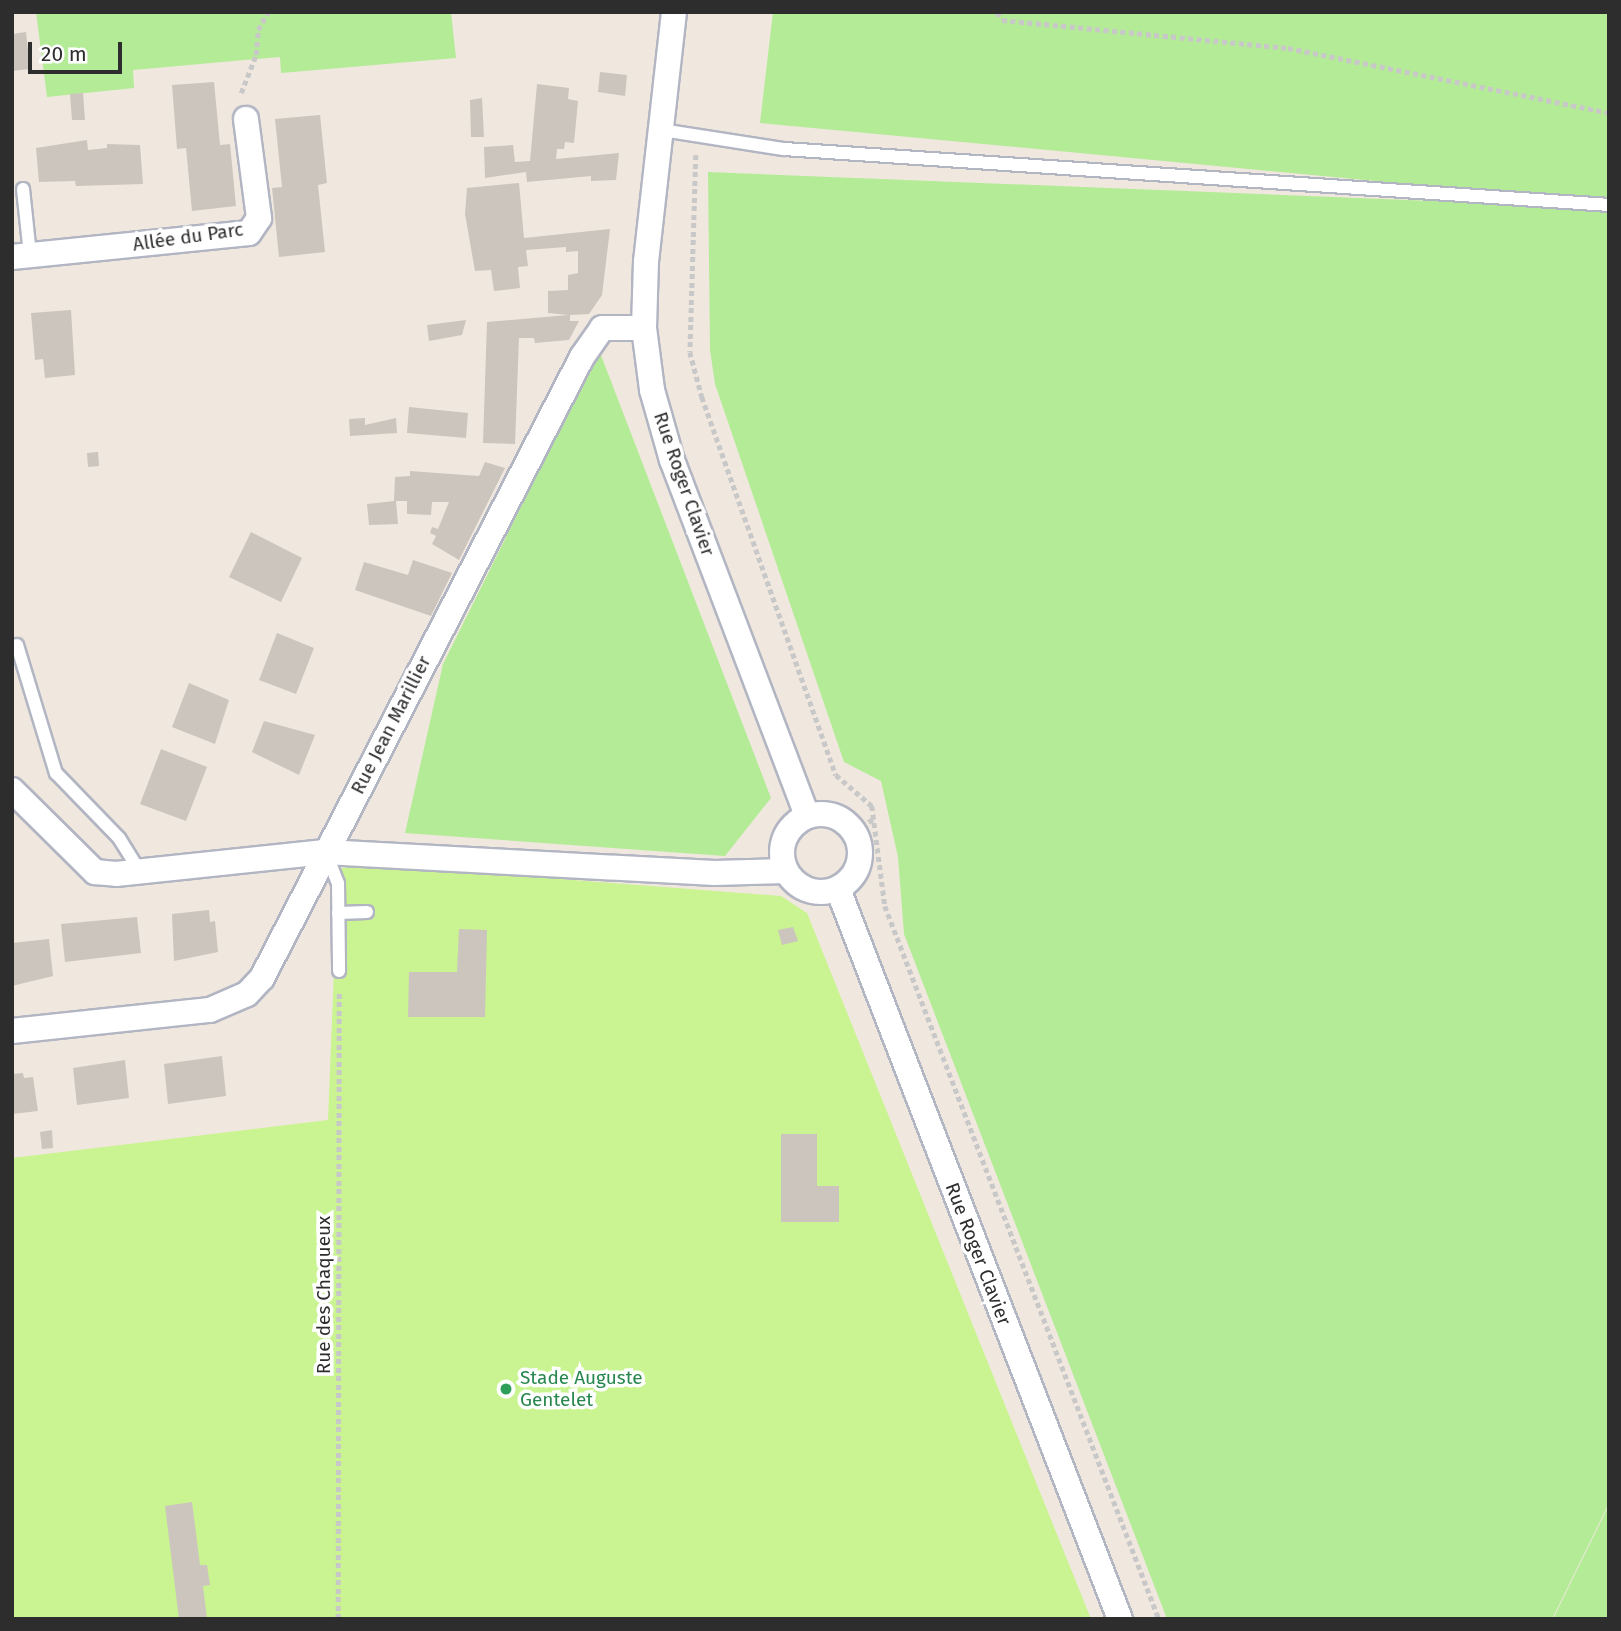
<!DOCTYPE html>
<meta charset="utf-8">
<style>
body{margin:0}
#map{position:relative;width:1621px;height:1631px;overflow:hidden;background:#f0e8de;font-family:"Fira Sans",sans-serif}
div>[style]{position:absolute}
[style*='--x']{left:calc(var(--x)*1px);top:calc(var(--y)*1px);width:calc(var(--w)*1px);rotate:calc(var(--a)*1deg)}
.green>*{inset:0;background:#b3eb96}
.pitch>*{inset:0;background:#caf391}
.building>*{inset:0;background:#cbc5be}
.path>*{height:4.5px;margin-top:-2.25px;transform-origin:0;background:repeating-linear-gradient(90deg,#c8c8c8 0 5px,transparent 0 8.5px)}
.roads{filter:drop-shadow(2px 0 #b2b5c2) drop-shadow(-2px 0 #b2b5c2) drop-shadow(0 2px #b2b5c2) drop-shadow(0 -2px #b2b5c2)}
.service>*{height:12px;margin:-6px;padding:0 6px;transform-origin:6px;border-radius:6px;background:#fff}
.minor>*{height:24px;margin:-12px;padding:0 12px;transform-origin:12px;border-radius:12px;background:#fff}
.minor>.ring{margin:-12px;padding:0;box-sizing:content-box;background:none;border:24px solid #fff;border-radius:50%}
.dots>*{width:19px;height:19px;translate:-50% -50%;box-sizing:border-box;border:4px solid #fff;border-radius:50%}
span{translate:-50% -50%;white-space:nowrap;text-align:center;line-height:1.15;-webkit-text-stroke:7px #fff;paint-order:stroke}
.street-label{font-size:19px;color:#2d2d2d}
.leisure-label{font-size:19px;color:#27864d}
.left{translate:0 -50%;text-align:left}
.frame{position:absolute;inset:0;border:14px solid #2d2d2d;pointer-events:none}
.scale{position:absolute;left:28px;top:42px;width:94px;height:32px;box-sizing:border-box;border:4px solid #2d2d2d;border-top:0;padding-left:9px;font-size:21px;line-height:24px;white-space:nowrap;color:#2d2d2d;-webkit-text-stroke:5px #fff;paint-order:stroke}
</style>
<div id="map">
<div class="green">
<i style="clip-path:polygon(36px 12px,451px 12px,456px 58px,281px 73px,280px 57px,133px 70px,134px 88px,47px 97px)"></i>
<i style="clip-path:polygon(773px 12px,1609px 12px,1609px 203px,760px 123px)"></i>
<i style="clip-path:polygon(708px 172px,1609px 208px,1609px 1503px,1552px 1619px,1167px 1619px,904px 934px,898px 857px,881px 781px,844px 762px,715px 384px,710px 350px)"></i>
<i style="clip-path:polygon(599px 350px,771px 798px,725px 856px,405px 833px,443px 664px)"></i>
<i style="clip-path:polygon(1609px 1505px,1609px 1619px,1553px 1619px)"></i>
</div>
<div class="pitch">
<i style="clip-path:polygon(363px 864px,781px 896px,807px 913px,1091px 1619px,12px 1619px,12px 1158px,328px 1120px,338px 869px)"></i>
</div>
<div class="building">
<i style="clip-path:polygon(26px 32px,30px 69px,12px 71px,12px 34px)"></i>
<i style="clip-path:polygon(600px 72px,627px 75px,625px 96px,598px 92px)"></i>
<i style="clip-path:polygon(214px 82px,220px 145px,230px 144px,236px 206px,192px 211px,186px 148px,177px 149px,172px 85px)"></i>
<i style="clip-path:polygon(537px 84px,569px 88px,568px 99px,578px 101px,574px 143px,565px 142px,564px 149px,557px 149px,556px 159px,619px 153px,616px 180px,591px 181px,591px 176px,527px 182px,526px 172px,485px 178px,484px 147px,513px 145px,515px 162px,530px 161px)"></i>
<i style="clip-path:polygon(83px 93px,85px 120px,72px 120px,70px 94px)"></i>
<i style="clip-path:polygon(482px 98px,484px 137px,471px 137px,470px 100px)"></i>
<i style="clip-path:polygon(320px 115px,327px 183px,318px 185px,325px 252px,279px 257px,272px 188px,282px 187px,275px 119px)"></i>
<i style="clip-path:polygon(87px 140px,88px 150px,107px 148px,107px 144px,140px 145px,143px 184px,76px 186px,75px 181px,39px 182px,36px 148px)"></i>
<i style="clip-path:polygon(519px 183px,524px 238px,610px 229px,602px 295px,589px 314px,570px 315px,570px 321px,579px 321px,569px 340px,535px 343px,534px 338px,519px 338px,515px 444px,483px 443px,487px 322px,568px 315px,548px 313px,548px 291px,568px 290px,568px 275px,578px 273px,578px 251px,566px 252px,566px 247px,526px 250px,528px 266px,518px 267px,520px 288px,494px 291px,491px 270px,475px 271px,465px 214px,467px 188px)"></i>
<i style="clip-path:polygon(71px 310px,75px 375px,45px 378px,43px 359px,35px 360px,31px 313px)"></i>
<i style="clip-path:polygon(466px 320px,462px 335px,429px 341px,427px 325px)"></i>
<i style="clip-path:polygon(409px 407px,468px 413px,466px 438px,407px 433px)"></i>
<i style="clip-path:polygon(365px 418px,365px 425px,396px 418px,397px 433px,350px 436px,349px 419px)"></i>
<i style="clip-path:polygon(98px 452px,99px 466px,88px 467px,87px 453px)"></i>
<i style="clip-path:polygon(485px 462px,505px 468px,459px 560px,432px 544px,436px 536px,430px 533px,432px 527px,438px 529px,449px 502px,432px 502px,431px 515px,407px 514px,407px 501px,396px 501px,398px 524px,369px 525px,367px 504px,394px 501px,395px 477px,410px 476px,410px 471px,479px 476px)"></i>
<i style="clip-path:polygon(251px 532px,302px 558px,281px 602px,229px 577px)"></i>
<i style="clip-path:polygon(413px 560px,452px 573px,431px 616px,355px 590px,364px 562px,408px 575px)"></i>
<i style="clip-path:polygon(277px 633px,314px 648px,296px 694px,259px 680px)"></i>
<i style="clip-path:polygon(189px 683px,229px 700px,215px 744px,172px 727px)"></i>
<i style="clip-path:polygon(264px 721px,315px 735px,299px 775px,252px 752px)"></i>
<i style="clip-path:polygon(161px 749px,207px 767px,186px 821px,140px 804px)"></i>
<i style="clip-path:polygon(209px 910px,210px 922px,215px 921px,218px 952px,174px 961px,172px 914px)"></i>
<i style="clip-path:polygon(137px 917px,141px 953px,65px 962px,61px 924px)"></i>
<i style="clip-path:polygon(793px 927px,798px 941px,782px 945px,778px 930px)"></i>
<i style="clip-path:polygon(459px 929px,487px 930px,485px 1017px,408px 1017px,409px 972px,457px 972px)"></i>
<i style="clip-path:polygon(49px 939px,53px 976px,12px 986px,12px 943px)"></i>
<i style="clip-path:polygon(222px 1056px,226px 1096px,168px 1104px,164px 1064px)"></i>
<i style="clip-path:polygon(125px 1060px,129px 1098px,77px 1105px,73px 1068px)"></i>
<i style="clip-path:polygon(23px 1073px,24px 1078px,33px 1077px,38px 1111px,12px 1114px,12px 1074px)"></i>
<i style="clip-path:polygon(52px 1130px,53px 1148px,42px 1149px,40px 1132px)"></i>
<i style="clip-path:polygon(781px 1134px,817px 1134px,817px 1186px,839px 1186px,839px 1222px,781px 1222px)"></i>
<i style="clip-path:polygon(192px 1502px,200px 1565px,207px 1565px,210px 1585px,203px 1586px,207px 1619px,179px 1619px,165px 1506px)"></i>
</div>
<div class="path">
<i style="--x:997;--y:12;--w:9;--a:58"></i>
<i style="--x:1002;--y:20;--w:287;--a:5.6"></i>
<i style="--x:1288;--y:48;--w:328;--a:11.4"></i>
<i style="--x:241;--y:93;--w:41;--a:-68.5"></i>
<i style="--x:256;--y:55;--w:25;--a:-85"></i>
<i style="--x:258;--y:30;--w:21;--a:-61"></i>
<i style="--x:696;--y:155;--w:197;--a:91.7"></i>
<i style="--x:690;--y:352;--w:47;--a:75.1"></i>
<i style="--x:702;--y:397;--w:401;--a:70.5"></i>
<i style="--x:836;--y:775;--w:48;--a:40.7"></i>
<i style="--x:872;--y:806;--w:101;--a:82.6"></i>
<i style="--x:885;--y:906;--w:764;--a:68.98"></i>
<i style="--x:854;--y:831;--w:25;--a:-32"></i>
<i style="--x:338;--y:1619;--w:629;--a:-89.91"></i>
</div>
<div class="roads">
<div class="service">
<i style="--x:662;--y:130;--w:123;--a:8.9"></i>
<i style="--x:784;--y:149;--w:827;--a:3.88"></i>
<i style="--x:23;--y:189;--w:66;--a:83.9"></i>
<i style="--x:17;--y:645;--w:134;--a:73.1"></i>
<i style="--x:56;--y:773;--w:91;--a:45.9"></i>
<i style="--x:119;--y:838;--w:39;--a:58"></i>
<i style="--x:327;--y:855;--w:30;--a:69"></i>
<i style="--x:338;--y:883;--w:88;--a:89.3"></i>
<i style="--x:338;--y:913;--w:29;--a:-2"></i>
</div>
<div class="minor">
<i style="--x:674;--y:12;--w:251;--a:96.4"></i>
<i style="--x:646;--y:261;--w:67;--a:91.7"></i>
<i style="--x:644;--y:328;--w:63;--a:82.6"></i>
<i style="--x:652;--y:390;--w:73;--a:74.1"></i>
<i style="--x:672;--y:460;--w:380;--a:69.2"></i>
<i style="--x:12;--y:257;--w:238;--a:-5.8"></i>
<i style="--x:249;--y:233;--w:18;--a:-56"></i>
<i style="--x:259;--y:218;--w:100;--a:-97.5"></i>
<i style="--x:12;--y:790;--w:117;--a:44.7"></i>
<i style="--x:95;--y:872;--w:21;--a:5"></i>
<i style="--x:116;--y:874;--w:210;--a:-6"></i>
<i style="--x:325;--y:852;--w:390;--a:3.1"></i>
<i style="--x:714;--y:873;--w:72;--a:-1.6"></i>
<i class="ring" style="left:782px;top:814px;width:54px;height:54px"></i>
<i style="--x:838;--y:889;--w:783;--a:68.88"></i>
<i style="--x:12;--y:1031;--w:199;--a:-6.1"></i>
<i style="--x:210;--y:1010;--w:40;--a:-23.4"></i>
<i style="--x:247;--y:994;--w:22;--a:-47"></i>
<i style="--x:262;--y:978;--w:699;--a:-62.74"></i>
<i style="--x:582;--y:357;--w:35;--a:-55"></i>
<i style="--x:602;--y:328;--w:42;--a:0"></i>
</div>
</div>
<div class="dots">
<i style="left:506px;top:1389px;background:#2e9e5b"></i>
</div>
<div class="street-label">
<span style="left:188px;top:237px;rotate:-8deg">Allée du Parc</span>
<span style="left:684px;top:484px;rotate:71deg">Rue Roger Clavier</span>
<span style="left:391px;top:725px;rotate:-63deg">Rue Jean Marillier</span>
<span style="left:978px;top:1254px;rotate:69deg">Rue Roger Clavier</span>
<span style="left:324px;top:1295px;rotate:-90deg">Rue des Chaqueux</span>
</div>
<div class="leisure-label">
<span class="left" style="left:520px;top:1389px">Stade Auguste<br>Gentelet</span>
</div>
<div class="frame"></div>
<div class="scale">20 m</div>
</div>
